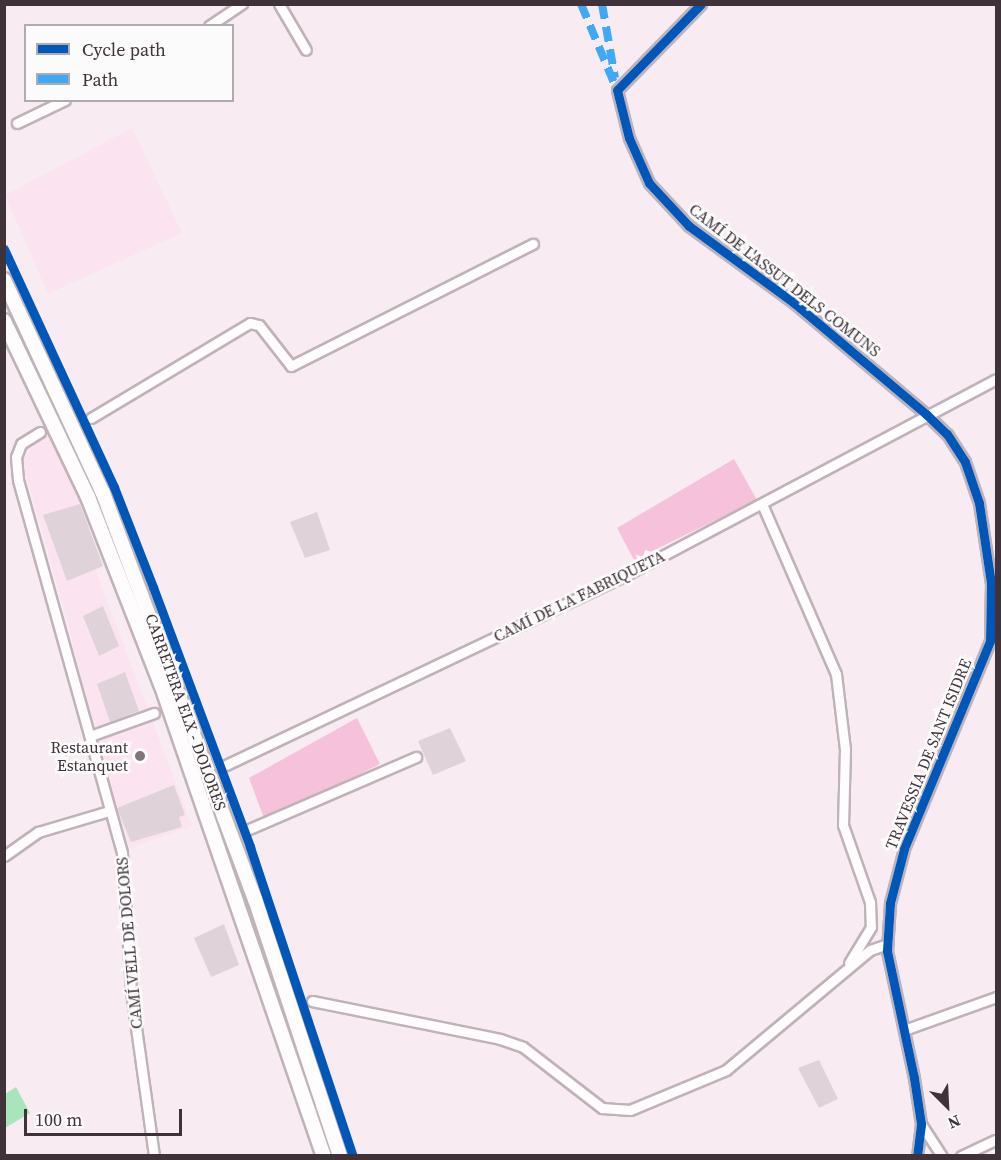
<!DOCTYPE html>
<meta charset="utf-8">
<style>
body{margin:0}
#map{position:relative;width:1001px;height:1160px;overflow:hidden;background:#f8ecf2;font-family:"Source Serif 4",serif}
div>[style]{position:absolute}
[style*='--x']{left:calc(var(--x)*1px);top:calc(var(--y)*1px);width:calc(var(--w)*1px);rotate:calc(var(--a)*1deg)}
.built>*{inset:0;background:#fbe3ef}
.green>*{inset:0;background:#f5c1db}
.water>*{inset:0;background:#aae4bb}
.building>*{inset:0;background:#dfd3d9}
.roads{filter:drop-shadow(2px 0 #bfb3b9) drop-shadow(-2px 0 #bfb3b9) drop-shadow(0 2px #bfb3b9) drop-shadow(0 -2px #bfb3b9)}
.minor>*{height:9px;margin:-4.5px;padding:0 4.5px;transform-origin:4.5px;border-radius:4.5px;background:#fefcfd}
.secondary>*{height:14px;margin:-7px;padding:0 7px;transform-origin:7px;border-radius:7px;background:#fefcfd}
.quiet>*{height:8px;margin-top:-4px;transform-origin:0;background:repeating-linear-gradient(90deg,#3fa9f5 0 15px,transparent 0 23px)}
.cycleway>*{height:9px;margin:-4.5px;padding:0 4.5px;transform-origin:4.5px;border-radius:4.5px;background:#0057b8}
.dots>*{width:16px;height:16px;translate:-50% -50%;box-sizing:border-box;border:3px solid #fbfbfb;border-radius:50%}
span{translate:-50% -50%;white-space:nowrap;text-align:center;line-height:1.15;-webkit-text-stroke:5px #fbfbfb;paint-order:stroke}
.street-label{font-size:16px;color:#403239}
.poi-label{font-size:16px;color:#403239}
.right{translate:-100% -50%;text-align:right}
.frame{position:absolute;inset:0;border:6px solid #403239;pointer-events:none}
.legend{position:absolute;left:24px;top:24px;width:210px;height:78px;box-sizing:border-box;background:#fbfbfb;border:2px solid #b0abad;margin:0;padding:8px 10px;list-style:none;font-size:18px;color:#403239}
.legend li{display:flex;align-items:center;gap:12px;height:30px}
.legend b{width:30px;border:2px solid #b0abad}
.north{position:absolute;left:917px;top:1076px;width:60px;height:60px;-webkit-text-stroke:4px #fbfbfb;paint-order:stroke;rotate:156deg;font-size:16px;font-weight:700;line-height:24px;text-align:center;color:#403239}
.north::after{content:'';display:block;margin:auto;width:21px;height:27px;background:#403239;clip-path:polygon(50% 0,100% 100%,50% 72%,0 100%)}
.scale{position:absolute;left:24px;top:1109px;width:158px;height:27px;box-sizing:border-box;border:3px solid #403239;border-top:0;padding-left:8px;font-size:18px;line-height:21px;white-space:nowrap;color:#403239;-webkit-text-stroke:4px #fbfbfb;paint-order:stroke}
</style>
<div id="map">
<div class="built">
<i style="clip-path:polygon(132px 128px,182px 233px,48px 294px,5px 195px)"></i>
<i style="clip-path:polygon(48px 433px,80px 504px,103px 566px,96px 571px,192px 826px,130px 848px,113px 807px,66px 616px,22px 461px,38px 439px)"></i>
</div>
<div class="green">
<i style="clip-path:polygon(734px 459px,757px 500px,634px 560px,617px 528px)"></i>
<i style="clip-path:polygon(357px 718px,380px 764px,265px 821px,249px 778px)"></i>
</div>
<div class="water">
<i style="clip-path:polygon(16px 1087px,30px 1113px,5px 1128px,5px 1094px)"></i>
</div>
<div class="building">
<i style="clip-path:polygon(80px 504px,103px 566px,67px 581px,43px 515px)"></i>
<i style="clip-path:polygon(317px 512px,330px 550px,305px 558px,290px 522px)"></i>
<i style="clip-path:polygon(103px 606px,119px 646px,99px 656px,83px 616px)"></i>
<i style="clip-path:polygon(125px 672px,139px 711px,110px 722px,97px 684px)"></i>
<i style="clip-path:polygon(450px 728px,466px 761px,433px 775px,418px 741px)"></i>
<i style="clip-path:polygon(174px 785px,185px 815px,179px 817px,182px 827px,131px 842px,117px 808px)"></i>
<i style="clip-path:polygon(224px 924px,239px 965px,211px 977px,194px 938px)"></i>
<i style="clip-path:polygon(819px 1060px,838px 1099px,819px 1108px,798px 1068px)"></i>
</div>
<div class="roads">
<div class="minor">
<i style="--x:279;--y:4;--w:53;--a:59.6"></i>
<i style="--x:701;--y:4;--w:120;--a:134.3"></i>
<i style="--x:617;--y:90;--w:49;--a:76"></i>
<i style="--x:629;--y:138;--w:49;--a:66"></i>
<i style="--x:649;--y:183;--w:59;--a:47.1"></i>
<i style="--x:689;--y:226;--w:129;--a:36.2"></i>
<i style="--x:793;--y:302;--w:174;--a:40.1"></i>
<i style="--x:926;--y:414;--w:29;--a:44"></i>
<i style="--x:947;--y:434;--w:33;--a:57"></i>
<i style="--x:965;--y:462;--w:43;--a:71.1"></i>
<i style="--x:979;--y:503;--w:81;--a:81.5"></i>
<i style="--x:991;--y:583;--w:58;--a:91"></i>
<i style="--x:990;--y:641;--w:225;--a:112.5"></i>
<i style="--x:904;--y:849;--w:56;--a:104.5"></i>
<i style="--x:890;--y:903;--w:48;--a:93.6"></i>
<i style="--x:887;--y:951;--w:130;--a:78"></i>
<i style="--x:914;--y:1078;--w:47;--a:81.3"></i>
<i style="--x:921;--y:1124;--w:32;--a:97"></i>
<i style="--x:209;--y:26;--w:40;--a:-34"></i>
<i style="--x:17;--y:123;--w:53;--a:-25.6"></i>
<i style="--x:91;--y:418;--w:185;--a:-30.9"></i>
<i style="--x:250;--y:323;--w:9;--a:13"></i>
<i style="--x:259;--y:325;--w:52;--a:52"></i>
<i style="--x:291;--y:366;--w:271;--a:-26.8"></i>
<i style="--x:40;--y:432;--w:22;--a:148"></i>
<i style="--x:21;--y:444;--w:14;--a:111"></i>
<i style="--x:16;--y:457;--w:23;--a:85"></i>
<i style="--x:18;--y:480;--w:387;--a:74.4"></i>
<i style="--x:122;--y:853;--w:139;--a:86.3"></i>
<i style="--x:131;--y:992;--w:166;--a:82"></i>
<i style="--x:762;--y:504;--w:185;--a:66.5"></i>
<i style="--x:836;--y:674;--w:76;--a:83.2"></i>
<i style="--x:845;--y:749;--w:76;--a:91.5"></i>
<i style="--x:843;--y:825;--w:82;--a:70.7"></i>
<i style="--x:870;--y:902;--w:25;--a:88"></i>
<i style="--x:871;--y:927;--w:42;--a:121.4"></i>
<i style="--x:90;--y:736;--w:68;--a:-19.8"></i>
<i style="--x:226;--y:765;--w:445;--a:-25.4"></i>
<i style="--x:628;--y:574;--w:416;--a:-27.9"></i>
<i style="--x:249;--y:829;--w:182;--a:-23.3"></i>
<i style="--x:4;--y:856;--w:42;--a:-35.2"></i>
<i style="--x:38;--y:832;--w:74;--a:-16.5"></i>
<i style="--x:312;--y:1001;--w:192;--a:11.4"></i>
<i style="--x:500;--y:1039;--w:24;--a:19"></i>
<i style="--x:523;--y:1047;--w:100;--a:37.7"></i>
<i style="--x:602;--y:1108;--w:28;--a:4"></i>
<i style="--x:630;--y:1110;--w:104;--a:-22.6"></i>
<i style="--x:726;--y:1070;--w:187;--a:-39.8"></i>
<i style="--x:870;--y:950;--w:18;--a:-19"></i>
<i style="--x:904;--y:1030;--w:98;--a:-19.7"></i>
<i style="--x:921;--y:1124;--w:38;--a:57"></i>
<i style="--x:961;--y:1156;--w:38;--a:-25"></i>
</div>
<div class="secondary">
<i style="--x:4;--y:280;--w:235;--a:65.1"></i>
<i style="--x:103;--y:493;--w:434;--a:69.5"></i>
<i style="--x:255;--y:899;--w:271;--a:71.7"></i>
<i style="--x:4;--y:321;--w:195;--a:64.5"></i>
<i style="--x:88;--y:497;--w:212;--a:68.7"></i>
<i style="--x:165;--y:695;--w:488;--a:71"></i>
</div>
</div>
<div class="quiet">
<i style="--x:581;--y:4;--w:93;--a:67.3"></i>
<i style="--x:602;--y:4;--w:75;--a:80"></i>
</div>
<div class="cycleway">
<i style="--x:701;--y:4;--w:120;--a:134.3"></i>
<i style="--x:617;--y:90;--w:49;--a:76"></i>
<i style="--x:629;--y:138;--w:49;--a:66"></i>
<i style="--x:649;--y:183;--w:59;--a:47.1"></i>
<i style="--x:689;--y:226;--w:129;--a:36.2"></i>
<i style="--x:793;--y:302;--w:174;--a:40.1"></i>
<i style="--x:926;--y:414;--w:29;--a:44"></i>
<i style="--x:947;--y:434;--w:33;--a:57"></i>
<i style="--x:965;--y:462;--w:43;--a:71.1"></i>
<i style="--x:979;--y:503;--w:81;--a:81.5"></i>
<i style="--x:991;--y:583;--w:58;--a:91"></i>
<i style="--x:990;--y:641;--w:225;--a:112.5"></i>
<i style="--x:904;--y:849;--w:56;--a:104.5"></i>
<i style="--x:890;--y:903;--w:48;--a:93.6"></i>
<i style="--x:887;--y:951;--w:130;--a:78"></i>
<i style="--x:914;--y:1078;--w:47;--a:81.3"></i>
<i style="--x:921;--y:1124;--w:32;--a:97"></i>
<i style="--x:4;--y:249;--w:262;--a:65.2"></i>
<i style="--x:114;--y:487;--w:107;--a:68.7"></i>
<i style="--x:153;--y:587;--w:278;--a:69.5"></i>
<i style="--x:250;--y:847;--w:326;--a:71.6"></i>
</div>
<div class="dots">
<i style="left:140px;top:756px;background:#80737a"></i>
</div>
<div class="street-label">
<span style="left:785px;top:280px;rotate:38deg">CAMÍ DE L'ASSUT DELS COMUNS</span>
<span style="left:579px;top:596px;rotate:-26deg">CAMÍ DE LA FABRIQUETA</span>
<span style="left:186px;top:712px;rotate:70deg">CARRETERA ELX - DOLORES</span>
<span style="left:928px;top:754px;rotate:-68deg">TRAVESSIA DE SANT ISIDRE</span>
<span style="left:129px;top:943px;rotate:-95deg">CAMÍ VELL DE DOLORS</span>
</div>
<div class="poi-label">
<span class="right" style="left:128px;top:756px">Restaurant<br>Estanquet</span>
</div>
<div class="frame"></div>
<ul class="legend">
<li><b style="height:8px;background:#0057b8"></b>Cycle path</li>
<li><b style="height:8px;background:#3fa9f5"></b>Path</li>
</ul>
<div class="north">N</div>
<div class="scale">100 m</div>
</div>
